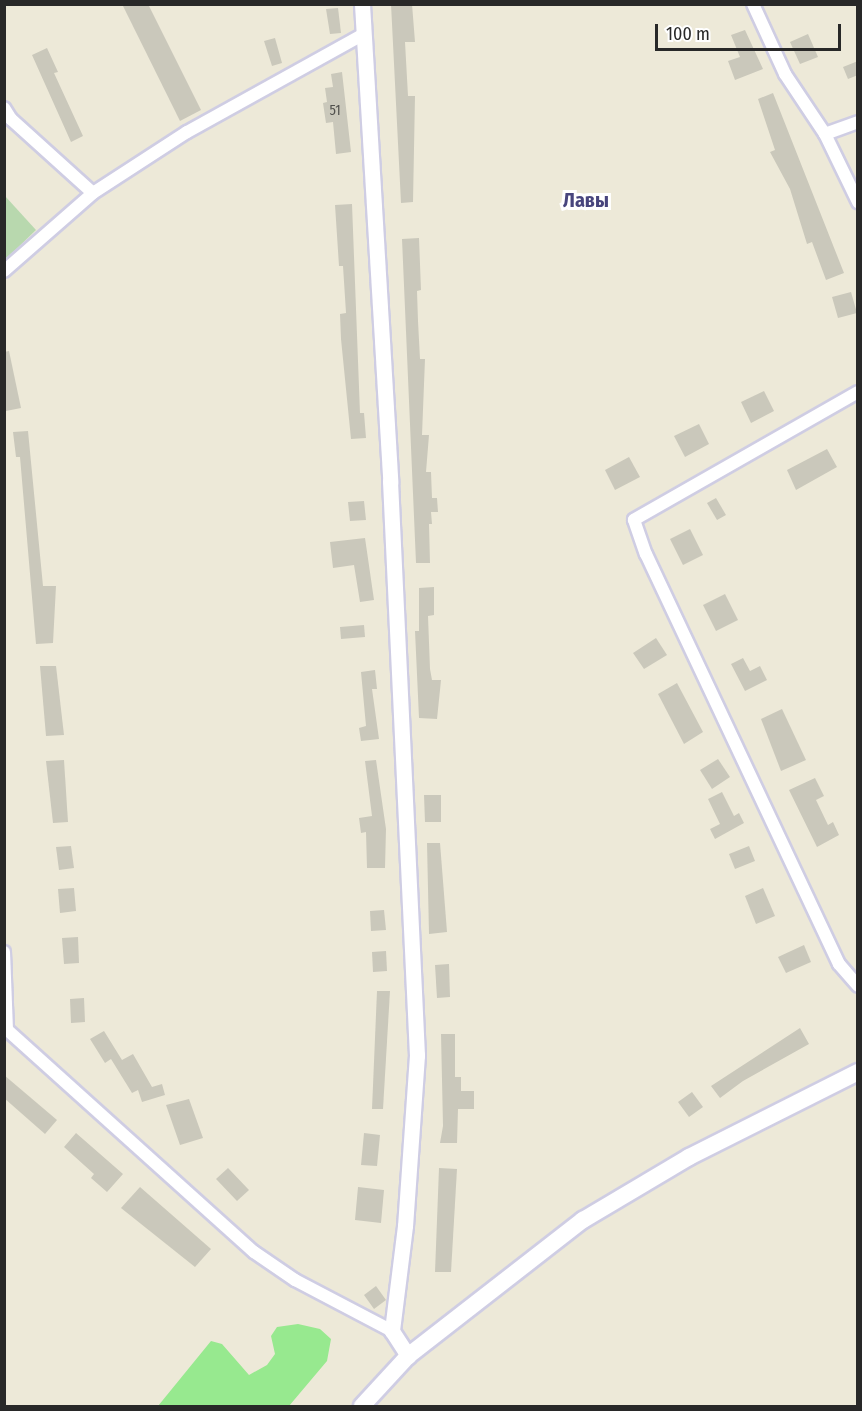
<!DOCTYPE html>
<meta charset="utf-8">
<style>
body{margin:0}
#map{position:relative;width:862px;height:1411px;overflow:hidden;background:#ede9d8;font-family:"Fira Sans Condensed",sans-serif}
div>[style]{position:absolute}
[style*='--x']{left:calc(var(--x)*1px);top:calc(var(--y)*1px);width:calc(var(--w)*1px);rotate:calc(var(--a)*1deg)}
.green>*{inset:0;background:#97e98f}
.cemetery>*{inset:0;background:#b8d8ae}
.building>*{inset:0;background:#cac8bb}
.roads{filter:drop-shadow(2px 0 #cfcde3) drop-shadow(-2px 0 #cfcde3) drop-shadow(0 2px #cfcde3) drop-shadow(0 -2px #cfcde3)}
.minor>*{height:12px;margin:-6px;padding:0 6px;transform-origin:6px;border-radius:6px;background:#fff}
.tertiary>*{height:15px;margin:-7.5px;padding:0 7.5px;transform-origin:7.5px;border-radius:7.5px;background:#fff}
.secondary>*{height:16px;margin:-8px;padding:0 8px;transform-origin:8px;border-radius:8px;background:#fff}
span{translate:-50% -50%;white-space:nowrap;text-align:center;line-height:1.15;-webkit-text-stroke:6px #fff;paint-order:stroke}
.number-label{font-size:14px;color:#50504d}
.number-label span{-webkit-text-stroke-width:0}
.quarter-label{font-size:20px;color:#48457d;font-weight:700}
.frame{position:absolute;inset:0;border:6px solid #282828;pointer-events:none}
.scale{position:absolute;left:655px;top:24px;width:186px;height:27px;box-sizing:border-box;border:3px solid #282828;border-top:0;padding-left:8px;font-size:18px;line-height:21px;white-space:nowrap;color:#282828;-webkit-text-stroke:4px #fff;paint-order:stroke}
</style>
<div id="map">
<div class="green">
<i style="clip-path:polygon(298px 1324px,320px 1329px,331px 1339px,327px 1361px,289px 1406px,158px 1406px,211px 1341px,222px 1344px,249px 1375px,267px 1365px,275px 1354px,271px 1336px,277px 1327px)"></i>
</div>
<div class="cemetery">
<i style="clip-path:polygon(5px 196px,36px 230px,5px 260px)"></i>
</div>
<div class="building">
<i style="clip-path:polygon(122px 4px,148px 4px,201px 110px,180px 121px)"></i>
<i style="clip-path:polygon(391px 4px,412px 4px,415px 42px,405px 42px,408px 96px,415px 96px,413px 202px,401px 203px)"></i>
<i style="clip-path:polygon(338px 8px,341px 33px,330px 34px,326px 9px)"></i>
<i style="clip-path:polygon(745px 30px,763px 69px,735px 80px,728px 61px,740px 57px,731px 35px)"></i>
<i style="clip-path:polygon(808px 34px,818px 57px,800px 64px,790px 42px)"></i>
<i style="clip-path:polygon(275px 38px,282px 63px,272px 66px,264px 41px)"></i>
<i style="clip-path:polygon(47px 48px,58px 72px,54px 73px,83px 136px,71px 142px,32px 55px)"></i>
<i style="clip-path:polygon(858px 61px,858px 75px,848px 79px,843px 67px)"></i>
<i style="clip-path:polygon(342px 72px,351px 152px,336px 154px,333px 122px,326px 123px,323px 103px,327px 102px,325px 88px,333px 87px,331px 74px)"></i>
<i style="clip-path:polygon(773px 93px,844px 273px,826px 280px,812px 242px,807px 244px,790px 189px,770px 152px,775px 150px,758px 99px)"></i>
<i style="clip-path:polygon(352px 204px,360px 413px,364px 413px,366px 438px,351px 439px,341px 339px,340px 314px,346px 313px,343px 266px,339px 266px,335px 205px)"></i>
<i style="clip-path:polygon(419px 238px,421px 290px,417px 291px,418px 321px,420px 359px,425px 359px,422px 435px,429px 435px,426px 472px,431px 472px,432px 498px,437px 498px,438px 512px,431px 512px,432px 524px,429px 524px,430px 563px,416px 563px,402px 239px)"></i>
<i style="clip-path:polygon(851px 292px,857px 313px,838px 318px,832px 297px)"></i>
<i style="clip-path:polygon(9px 351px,21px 408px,6px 411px,4px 352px)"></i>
<i style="clip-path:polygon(764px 391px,774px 411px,751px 423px,741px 402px)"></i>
<i style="clip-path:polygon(699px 424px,709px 444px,685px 457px,674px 436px)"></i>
<i style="clip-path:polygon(28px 431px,43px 586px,56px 586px,53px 643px,36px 644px,20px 457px,16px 457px,13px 432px)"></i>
<i style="clip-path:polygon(827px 449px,837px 467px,796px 490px,787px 470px)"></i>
<i style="clip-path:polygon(629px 457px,640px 477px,615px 490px,605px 470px)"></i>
<i style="clip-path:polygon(716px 498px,726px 515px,717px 520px,707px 503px)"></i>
<i style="clip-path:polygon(364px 501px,366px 520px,350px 521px,348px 502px)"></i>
<i style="clip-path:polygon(690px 529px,703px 555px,683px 565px,670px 539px)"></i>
<i style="clip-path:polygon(365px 538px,374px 600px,360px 602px,354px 565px,333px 568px,330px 542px)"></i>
<i style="clip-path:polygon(434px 587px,434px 615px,428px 616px,430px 669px,432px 680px,441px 680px,440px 690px,437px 719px,419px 718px,415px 631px,419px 631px,419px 588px)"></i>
<i style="clip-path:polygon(725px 594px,738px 620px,716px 631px,703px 605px)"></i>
<i style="clip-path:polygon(364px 625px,365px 637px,341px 639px,340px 627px)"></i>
<i style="clip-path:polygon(656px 638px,667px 655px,644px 669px,633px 653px)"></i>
<i style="clip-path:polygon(743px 658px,750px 671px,760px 666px,767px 680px,745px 691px,731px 664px)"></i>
<i style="clip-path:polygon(40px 666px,56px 666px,64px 735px,46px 736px)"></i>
<i style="clip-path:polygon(375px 670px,377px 689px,372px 689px,379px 739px,361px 741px,359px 728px,366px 726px,361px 672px)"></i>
<i style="clip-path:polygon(677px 683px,703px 732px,684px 744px,658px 694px)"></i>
<i style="clip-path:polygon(782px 709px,806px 760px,781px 771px,761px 719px)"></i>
<i style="clip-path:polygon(718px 759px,730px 777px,712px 789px,700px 770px)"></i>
<i style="clip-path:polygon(64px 760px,68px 822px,53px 823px,46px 761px)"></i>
<i style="clip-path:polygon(376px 760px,386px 829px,385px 868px,367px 868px,366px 832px,361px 833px,359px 818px,372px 816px,365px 761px)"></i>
<i style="clip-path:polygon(815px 778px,824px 796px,816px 800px,828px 825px,833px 822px,839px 835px,817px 847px,789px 790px)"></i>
<i style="clip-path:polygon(722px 792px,734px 816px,739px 813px,744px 823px,715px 839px,710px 829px,720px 824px,708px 799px)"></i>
<i style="clip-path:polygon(424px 795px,441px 795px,441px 822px,425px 822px)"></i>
<i style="clip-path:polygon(427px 843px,440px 843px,447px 932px,429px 934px)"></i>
<i style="clip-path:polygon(71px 846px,74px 868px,59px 870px,56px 847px)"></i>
<i style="clip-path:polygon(749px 846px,755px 861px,735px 869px,729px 854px)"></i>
<i style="clip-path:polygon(74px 888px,76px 911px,60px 913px,58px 889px)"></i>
<i style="clip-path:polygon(763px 888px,775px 916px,756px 924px,745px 896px)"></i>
<i style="clip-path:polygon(384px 910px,386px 930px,371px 931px,370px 911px)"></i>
<i style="clip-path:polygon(78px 937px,79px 963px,64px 964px,62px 938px)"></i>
<i style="clip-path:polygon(804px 945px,811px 962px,786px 973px,778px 957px)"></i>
<i style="clip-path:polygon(386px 951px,387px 971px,373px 972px,372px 952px)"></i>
<i style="clip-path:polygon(449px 964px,450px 997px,437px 998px,435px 965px)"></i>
<i style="clip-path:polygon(377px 991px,390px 991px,383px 1109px,372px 1109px)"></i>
<i style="clip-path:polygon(84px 998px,85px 1022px,71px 1023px,70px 999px)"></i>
<i style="clip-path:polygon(800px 1028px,809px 1044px,743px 1081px,720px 1098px,711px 1086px)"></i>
<i style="clip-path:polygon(104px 1031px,122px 1060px,133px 1054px,152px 1087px,162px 1084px,165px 1095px,142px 1102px,138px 1090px,132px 1093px,111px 1059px,105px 1063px,90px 1039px)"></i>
<i style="clip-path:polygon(441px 1034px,455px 1034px,455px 1077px,461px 1077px,461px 1091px,474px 1091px,474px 1109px,458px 1109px,457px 1143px,440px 1143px,443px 1126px)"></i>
<i style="clip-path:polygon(4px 1075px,57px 1120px,45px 1134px,4px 1098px)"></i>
<i style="clip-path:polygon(692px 1092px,703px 1107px,689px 1117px,678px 1102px)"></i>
<i style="clip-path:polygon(189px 1099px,203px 1138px,180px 1145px,166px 1105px)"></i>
<i style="clip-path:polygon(76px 1133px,123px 1174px,107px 1192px,91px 1178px,94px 1174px,64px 1147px)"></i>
<i style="clip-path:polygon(364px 1133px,380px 1135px,377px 1166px,361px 1165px)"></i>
<i style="clip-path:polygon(228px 1168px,249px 1190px,237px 1201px,216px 1179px)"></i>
<i style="clip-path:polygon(439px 1168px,457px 1169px,451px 1272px,435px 1272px)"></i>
<i style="clip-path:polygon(140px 1187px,211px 1249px,195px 1267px,121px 1208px)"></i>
<i style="clip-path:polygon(358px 1187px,384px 1190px,381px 1223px,355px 1220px)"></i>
<i style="clip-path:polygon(376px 1286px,386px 1300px,374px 1309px,364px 1295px)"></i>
</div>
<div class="roads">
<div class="minor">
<i style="--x:753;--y:4;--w:77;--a:65.4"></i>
<i style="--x:785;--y:74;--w:72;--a:56.3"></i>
<i style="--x:825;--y:134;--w:76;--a:64.1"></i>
<i style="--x:4;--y:108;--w:13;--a:58"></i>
<i style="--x:11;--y:119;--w:110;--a:42.1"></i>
<i style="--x:825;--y:134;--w:35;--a:-20"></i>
<i style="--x:4;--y:271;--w:118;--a:-41.2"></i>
<i style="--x:93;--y:193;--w:112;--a:-33"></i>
<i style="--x:187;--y:132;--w:202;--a:-29"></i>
<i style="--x:858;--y:392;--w:258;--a:150.3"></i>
<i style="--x:634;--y:520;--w:36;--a:71"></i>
<i style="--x:646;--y:554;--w:453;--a:64.8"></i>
<i style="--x:839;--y:964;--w:29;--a:49"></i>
<i style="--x:4;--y:952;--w:77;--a:87.8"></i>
<i style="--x:4;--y:1027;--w:336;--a:42"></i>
<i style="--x:254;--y:1252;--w:50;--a:34.3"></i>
<i style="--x:295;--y:1280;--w:110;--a:27.7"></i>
</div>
<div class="tertiary">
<i style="--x:362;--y:4;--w:478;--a:86.6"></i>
<i style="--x:390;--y:481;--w:575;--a:87.31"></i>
<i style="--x:417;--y:1055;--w:171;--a:94"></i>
<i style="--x:405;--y:1226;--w:106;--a:97.1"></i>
<i style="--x:392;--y:1331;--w:30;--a:57"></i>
</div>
<div class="secondary">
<i style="--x:362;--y:1406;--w:68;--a:-47.4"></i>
<i style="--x:408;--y:1356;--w:222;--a:-37.9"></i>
<i style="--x:583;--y:1220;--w:123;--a:-30.7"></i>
<i style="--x:689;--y:1157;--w:189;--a:-26.7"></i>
</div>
</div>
<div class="number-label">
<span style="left:335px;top:111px">51</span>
</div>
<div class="quarter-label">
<span style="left:586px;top:200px">Лавы</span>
</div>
<div class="frame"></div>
<div class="scale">100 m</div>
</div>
